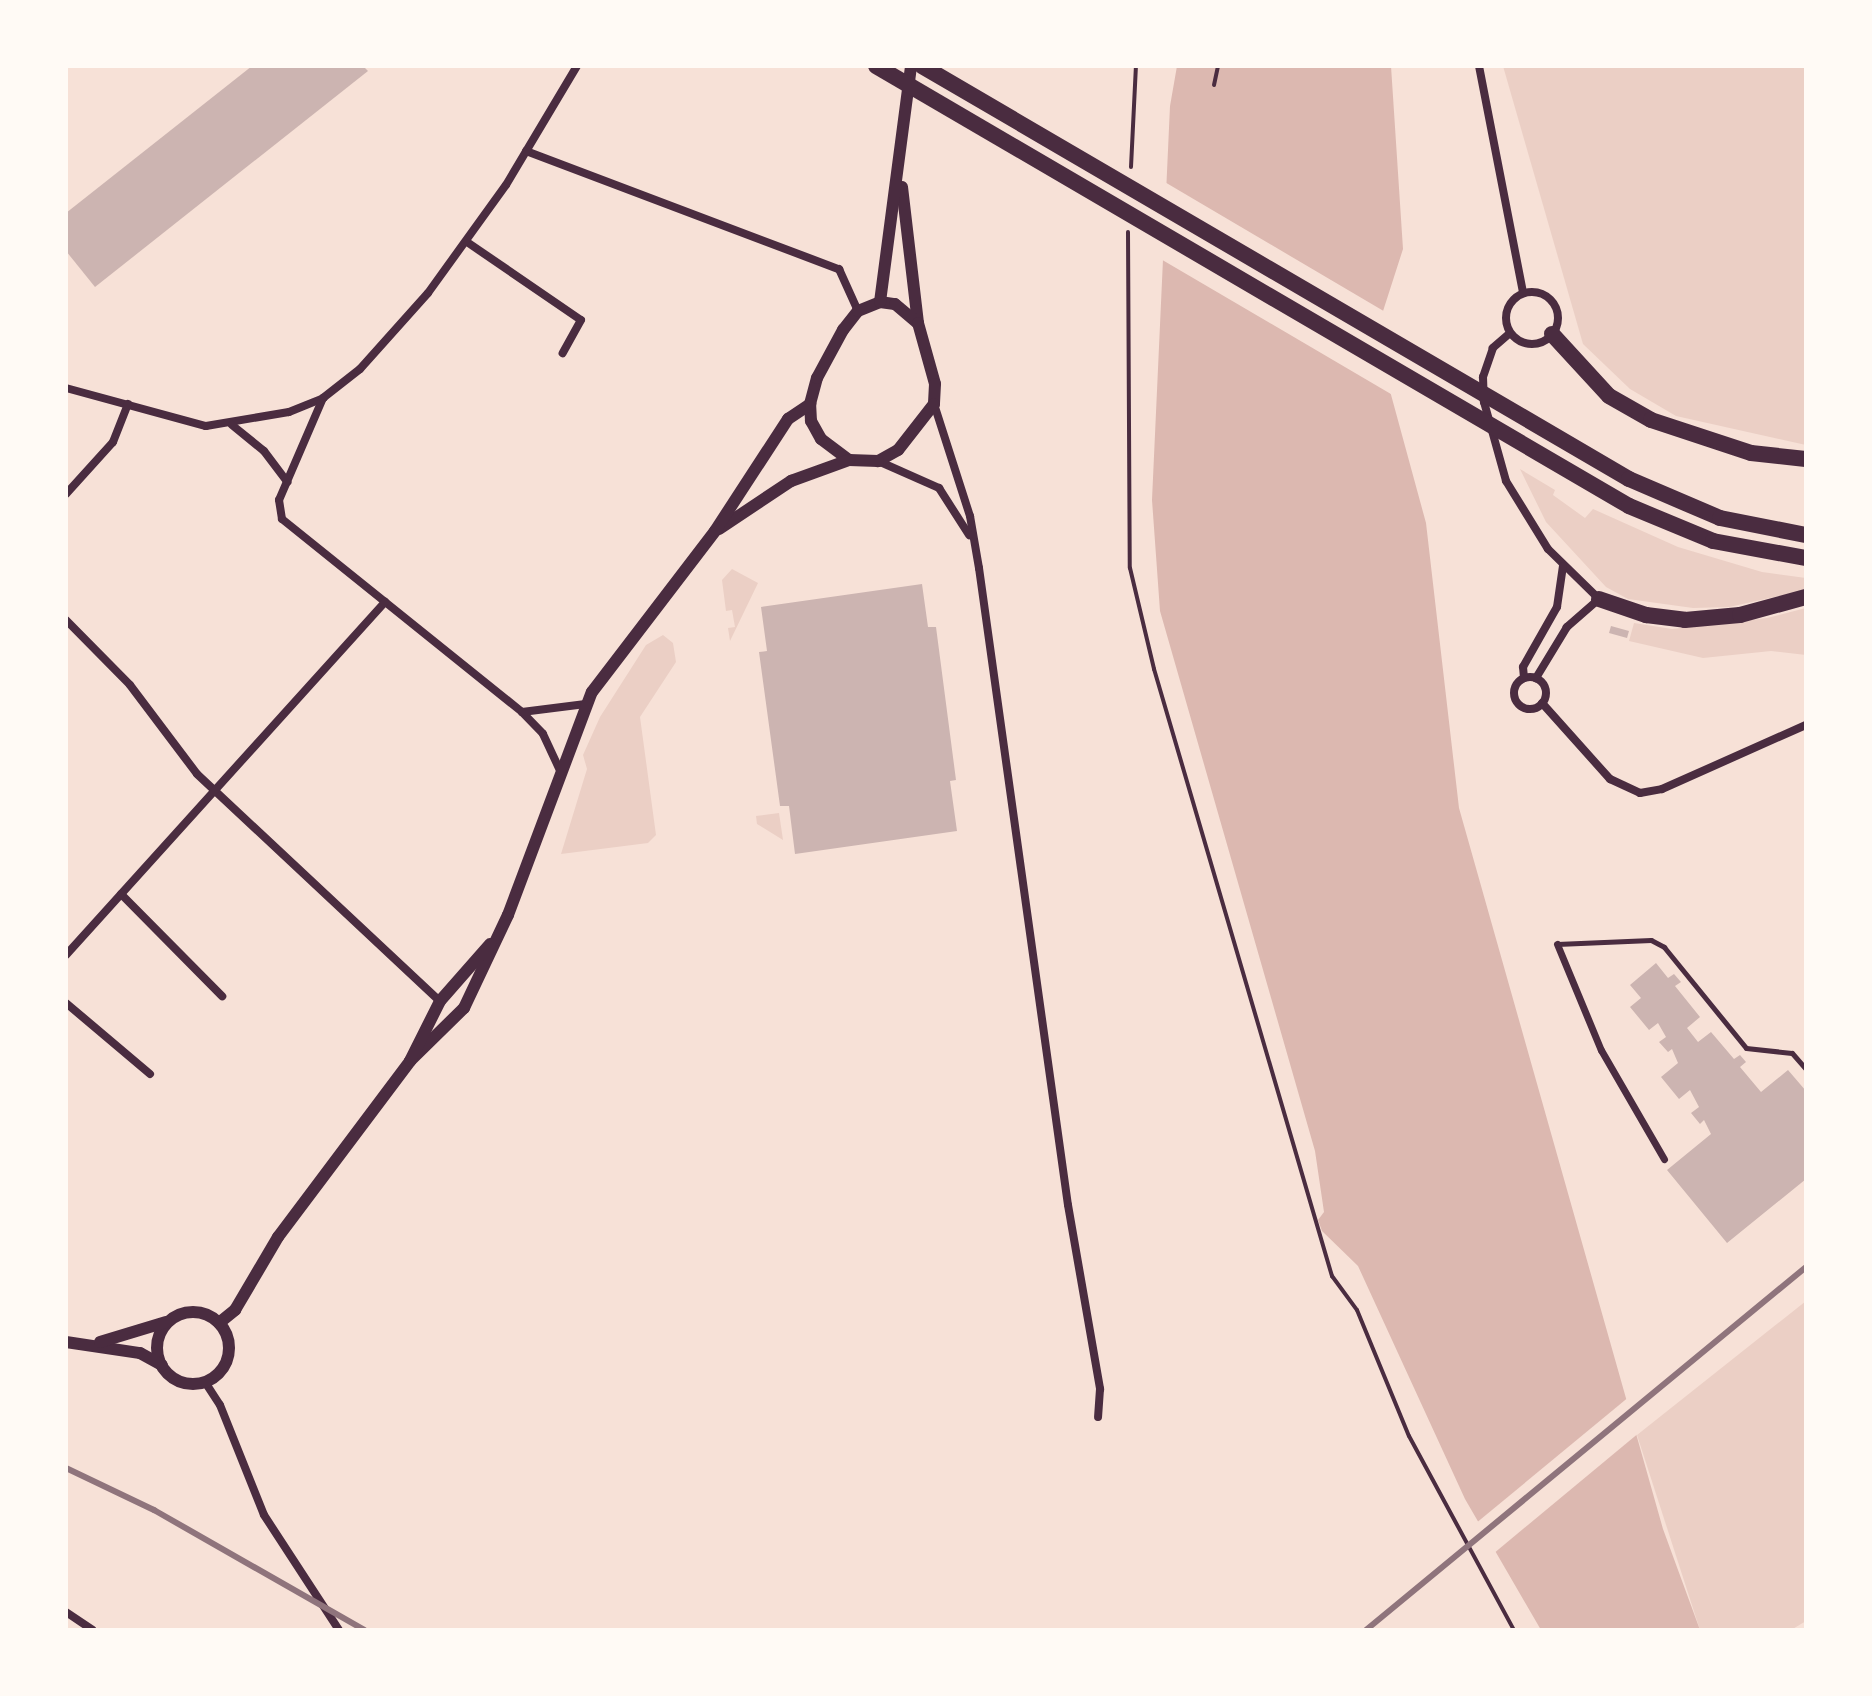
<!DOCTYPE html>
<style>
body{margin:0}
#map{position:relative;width:1872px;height:1696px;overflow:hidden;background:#f7e1d7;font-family:"Nunito Sans",sans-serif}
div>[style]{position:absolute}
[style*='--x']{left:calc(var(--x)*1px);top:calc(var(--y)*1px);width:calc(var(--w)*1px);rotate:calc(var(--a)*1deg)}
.green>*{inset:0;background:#ebcfc5}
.water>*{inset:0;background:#dcb8b0}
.pier>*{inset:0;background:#f7e1d7}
.building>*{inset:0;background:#ccb4b1}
.path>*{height:4px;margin:-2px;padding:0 2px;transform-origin:2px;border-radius:2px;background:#4a2c40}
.service>*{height:5px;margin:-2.5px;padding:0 2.5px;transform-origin:2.5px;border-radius:2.5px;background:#4a2c40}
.pedestrian>*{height:7px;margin:-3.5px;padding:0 3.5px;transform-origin:3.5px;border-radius:3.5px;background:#4a2c40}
.minor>*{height:8px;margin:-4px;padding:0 4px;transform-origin:4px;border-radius:4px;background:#4a2c40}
.minor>.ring{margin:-4px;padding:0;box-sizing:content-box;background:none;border:8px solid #4a2c40;border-radius:50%}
.tertiary>*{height:12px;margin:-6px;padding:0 6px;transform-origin:6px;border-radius:6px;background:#4a2c40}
.tertiary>.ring{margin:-6px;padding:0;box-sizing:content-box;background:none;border:12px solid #4a2c40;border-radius:50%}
.primary>*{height:16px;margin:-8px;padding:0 8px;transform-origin:8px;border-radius:8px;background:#4a2c40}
.rail>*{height:6px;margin:-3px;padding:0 3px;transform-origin:3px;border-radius:3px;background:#8f747c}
span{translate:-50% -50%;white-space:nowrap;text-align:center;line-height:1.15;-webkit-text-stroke:7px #fffaf5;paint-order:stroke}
.frame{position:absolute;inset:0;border:68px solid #fffaf5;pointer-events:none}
</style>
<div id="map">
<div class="green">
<i style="clip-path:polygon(1503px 66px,1806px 66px,1806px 445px,1676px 416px,1630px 389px,1583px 344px)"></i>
<i style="clip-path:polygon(1520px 469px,1555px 490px,1553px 495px,1585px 518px,1593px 509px,1678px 547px,1762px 572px,1806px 578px,1806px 590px,1729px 607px,1693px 608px,1628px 599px,1606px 587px,1546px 522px)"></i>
<i style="clip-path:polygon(732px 569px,758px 583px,730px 641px,728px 628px,735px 627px,732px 610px,726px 611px,722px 580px)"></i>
<i style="clip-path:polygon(1806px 608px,1806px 655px,1771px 651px,1703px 658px,1629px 641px,1634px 623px,1672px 629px,1767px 618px)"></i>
<i style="clip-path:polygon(663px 635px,673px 643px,676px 662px,640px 717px,656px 835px,648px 843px,561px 854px,587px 769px,583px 755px,600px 717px,646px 645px)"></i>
<i style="clip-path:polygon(779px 813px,783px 840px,757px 824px,756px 816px)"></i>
<i style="clip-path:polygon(1806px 1301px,1806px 1621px,1791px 1630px,1700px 1630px,1637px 1435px)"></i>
</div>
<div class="water">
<i style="clip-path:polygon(1177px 66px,1391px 66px,1403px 249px,1375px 336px,1426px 523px,1459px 808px,1663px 1529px,1700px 1630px,1541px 1630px,1465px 1499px,1358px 1266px,1322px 1231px,1318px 1220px,1324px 1212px,1315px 1151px,1160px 611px,1152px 500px,1170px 106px)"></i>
</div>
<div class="pier">
<i style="clip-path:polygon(1163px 181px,1387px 313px,1380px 336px,1396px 397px,1159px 258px)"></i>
<i style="clip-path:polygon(1630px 1396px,1640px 1432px,1493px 1554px,1475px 1524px)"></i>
</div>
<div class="building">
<i style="clip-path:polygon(252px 66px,363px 66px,368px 71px,95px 287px,66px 251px,66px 213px)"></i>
<i style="clip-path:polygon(922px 584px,928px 627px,936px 627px,956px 780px,950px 781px,957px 831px,795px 854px,789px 806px,780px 806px,759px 652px,767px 651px,761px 607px)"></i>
<i style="clip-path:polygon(1611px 626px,1629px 631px,1627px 638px,1609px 633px)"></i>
<i style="clip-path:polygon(1656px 963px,1668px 978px,1674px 974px,1681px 982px,1675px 986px,1700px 1017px,1687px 1028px,1698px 1042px,1711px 1032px,1734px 1059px,1740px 1055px,1746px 1062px,1740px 1067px,1761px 1092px,1788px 1070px,1806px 1091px,1806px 1179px,1727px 1243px,1667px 1170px,1711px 1134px,1704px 1120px,1700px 1124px,1691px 1113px,1699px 1107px,1690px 1090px,1679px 1099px,1661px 1077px,1678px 1063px,1672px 1049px,1668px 1052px,1659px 1042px,1666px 1037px,1658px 1023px,1649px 1030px,1630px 1007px,1641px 998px,1630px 985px)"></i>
</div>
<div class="path">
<i style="--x:1214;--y:85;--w:19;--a:-78"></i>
<i style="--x:1131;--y:167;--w:101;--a:-87.2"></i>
<i style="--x:1128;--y:232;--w:336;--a:89.7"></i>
<i style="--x:1130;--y:568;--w:104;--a:76.6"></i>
<i style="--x:1154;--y:669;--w:633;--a:73.66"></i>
<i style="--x:1332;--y:1276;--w:42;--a:53.7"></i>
<i style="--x:1357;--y:1310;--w:136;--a:67.6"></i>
<i style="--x:1409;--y:1436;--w:221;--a:61.6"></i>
</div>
<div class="service">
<i style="--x:1557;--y:944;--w:94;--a:-2.4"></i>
<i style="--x:1651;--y:940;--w:15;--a:28"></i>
<i style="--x:1664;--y:947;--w:130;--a:50.9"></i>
<i style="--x:1746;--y:1048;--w:46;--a:6.2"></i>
<i style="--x:1792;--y:1053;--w:21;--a:49"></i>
</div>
<div class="pedestrian">
<i style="--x:1557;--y:944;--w:115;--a:67.5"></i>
<i style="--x:1601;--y:1050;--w:126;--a:60"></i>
</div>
<div class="minor">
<i style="--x:1479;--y:66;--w:231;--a:79"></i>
<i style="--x:526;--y:151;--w:335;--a:20.7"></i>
<i style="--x:839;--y:269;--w:46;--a:65.7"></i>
<i style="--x:467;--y:242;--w:138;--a:34.4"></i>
<i style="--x:581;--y:320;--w:38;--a:119"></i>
<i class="ring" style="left:1506px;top:292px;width:44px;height:44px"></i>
<i style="--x:1510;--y:333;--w:23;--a:139"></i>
<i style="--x:1493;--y:348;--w:31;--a:109"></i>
<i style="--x:1483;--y:377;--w:25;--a:88"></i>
<i style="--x:1484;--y:402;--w:82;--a:74.4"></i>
<i style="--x:1506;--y:481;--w:80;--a:58.3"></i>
<i style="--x:1548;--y:549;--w:71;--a:44.4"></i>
<i style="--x:1599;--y:599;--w:43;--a:138.8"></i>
<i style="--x:1567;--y:627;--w:60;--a:121.3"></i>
<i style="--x:66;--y:388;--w:145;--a:15.2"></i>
<i style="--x:206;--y:426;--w:84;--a:-9.6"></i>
<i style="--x:289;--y:412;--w:37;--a:-22"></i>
<i style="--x:323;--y:398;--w:47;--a:-38.1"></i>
<i style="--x:360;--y:369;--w:102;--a:-48.2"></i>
<i style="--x:428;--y:293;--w:133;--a:-54.2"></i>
<i style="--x:506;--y:185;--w:139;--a:-59.2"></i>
<i style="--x:323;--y:398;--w:111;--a:113.3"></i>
<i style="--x:279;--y:500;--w:19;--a:81"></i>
<i style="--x:282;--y:519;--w:308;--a:38.8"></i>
<i style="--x:522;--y:712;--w:30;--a:46"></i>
<i style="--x:543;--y:734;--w:40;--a:65"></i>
<i style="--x:934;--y:404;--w:118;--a:72.2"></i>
<i style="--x:970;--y:516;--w:53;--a:80.2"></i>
<i style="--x:979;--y:568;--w:643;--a:82.05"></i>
<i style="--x:1068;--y:1205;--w:187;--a:80.1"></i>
<i style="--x:1100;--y:1389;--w:28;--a:94"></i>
<i style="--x:232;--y:425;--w:41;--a:39.1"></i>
<i style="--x:264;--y:451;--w:39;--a:53"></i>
<i style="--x:878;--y:461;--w:67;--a:23.9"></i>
<i style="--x:939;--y:488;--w:56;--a:57.4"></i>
<i style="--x:66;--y:494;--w:70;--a:-47.9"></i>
<i style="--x:113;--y:442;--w:41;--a:-68.5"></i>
<i style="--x:66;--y:620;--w:91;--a:45.4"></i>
<i style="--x:130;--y:685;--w:111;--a:53"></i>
<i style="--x:197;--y:774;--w:333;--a:43.1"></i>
<i class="ring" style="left:1514px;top:677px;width:24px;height:24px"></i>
<i style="--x:1524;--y:678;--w:11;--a:-95"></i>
<i style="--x:1523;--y:667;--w:69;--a:-60.5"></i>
<i style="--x:1557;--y:607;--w:41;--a:-81.7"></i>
<i style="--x:1542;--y:703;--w:102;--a:48.2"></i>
<i style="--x:1610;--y:779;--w:33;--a:25"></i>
<i style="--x:1640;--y:793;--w:22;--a:-10"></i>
<i style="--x:1662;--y:789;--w:158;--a:-24"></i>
<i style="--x:522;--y:712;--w:64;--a:-7.1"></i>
<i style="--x:121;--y:894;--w:144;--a:45.3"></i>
<i style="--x:66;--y:955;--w:476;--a:-47.9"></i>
<i style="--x:66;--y:1003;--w:110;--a:40.2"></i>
<i style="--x:205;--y:1382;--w:27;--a:57"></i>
<i style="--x:220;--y:1405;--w:118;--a:68.2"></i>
<i style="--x:264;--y:1515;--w:137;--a:56.9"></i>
<i style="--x:66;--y:1612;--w:32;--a:34"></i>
</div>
<div class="tertiary">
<i style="--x:902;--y:187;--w:137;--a:83.3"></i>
<i style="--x:880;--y:302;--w:15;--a:8"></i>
<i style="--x:895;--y:304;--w:30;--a:40"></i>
<i style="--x:918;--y:323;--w:63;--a:74.4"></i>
<i style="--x:935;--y:384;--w:20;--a:93"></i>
<i style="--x:934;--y:404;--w:58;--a:128"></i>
<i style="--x:898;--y:450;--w:23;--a:151"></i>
<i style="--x:878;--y:461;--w:29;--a:-178"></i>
<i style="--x:849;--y:460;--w:35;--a:-143"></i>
<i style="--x:821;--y:439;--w:21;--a:-119"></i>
<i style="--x:811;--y:421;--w:17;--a:-93"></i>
<i style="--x:810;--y:404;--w:27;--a:-75"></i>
<i style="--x:817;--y:378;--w:55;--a:-61.6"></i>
<i style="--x:843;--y:330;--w:24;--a:-52"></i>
<i style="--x:858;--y:311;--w:24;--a:-22"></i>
<i style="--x:880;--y:302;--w:238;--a:-82.5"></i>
<i style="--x:719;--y:529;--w:87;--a:-33.7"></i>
<i style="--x:791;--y:481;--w:62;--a:-19.9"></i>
<i style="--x:410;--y:1061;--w:76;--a:-44.5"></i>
<i style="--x:464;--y:1008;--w:103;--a:-64.7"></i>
<i style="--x:508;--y:915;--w:238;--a:-69.4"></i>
<i style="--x:592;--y:692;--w:203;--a:-52.6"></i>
<i style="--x:715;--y:531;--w:134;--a:-56.9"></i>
<i style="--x:788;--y:419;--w:27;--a:-34"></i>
<i class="ring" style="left:157px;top:1312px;width:60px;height:60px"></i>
<i style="--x:219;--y:1323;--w:21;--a:-39"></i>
<i style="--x:235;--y:1310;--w:85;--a:-59.5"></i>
<i style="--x:278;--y:1237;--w:220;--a:-53.1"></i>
<i style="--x:410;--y:1061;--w:67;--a:-63.4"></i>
<i style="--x:440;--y:1001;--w:76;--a:-48.7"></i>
<i style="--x:66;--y:1342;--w:75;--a:8.5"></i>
<i style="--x:140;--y:1353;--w:25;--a:29"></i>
<i style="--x:100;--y:1342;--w:69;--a:-16.9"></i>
</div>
<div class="primary">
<i style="--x:876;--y:66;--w:872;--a:30.3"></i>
<i style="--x:1629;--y:506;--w:91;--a:22.6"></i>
<i style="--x:1713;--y:541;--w:95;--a:10.4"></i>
<i style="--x:922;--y:66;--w:819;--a:30.29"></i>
<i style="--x:1629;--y:479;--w:99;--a:23.2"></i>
<i style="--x:1720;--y:518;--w:88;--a:11.2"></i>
<i style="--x:1552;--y:334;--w:84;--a:47.4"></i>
<i style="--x:1609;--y:396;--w:48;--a:29.7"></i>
<i style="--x:1651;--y:420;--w:105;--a:18.3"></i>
<i style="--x:1751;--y:453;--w:55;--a:6.2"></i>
<i style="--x:1599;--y:599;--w:50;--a:18.8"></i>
<i style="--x:1646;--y:615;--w:39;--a:7"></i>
<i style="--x:1685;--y:620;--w:55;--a:-5.2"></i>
<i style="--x:1740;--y:615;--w:68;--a:-15.3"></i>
</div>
<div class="rail">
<i style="--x:66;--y:1468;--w:98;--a:25.5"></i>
<i style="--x:154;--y:1510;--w:242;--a:29.7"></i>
<i style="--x:1366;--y:1630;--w:570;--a:-39.52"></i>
</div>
<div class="frame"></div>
</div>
